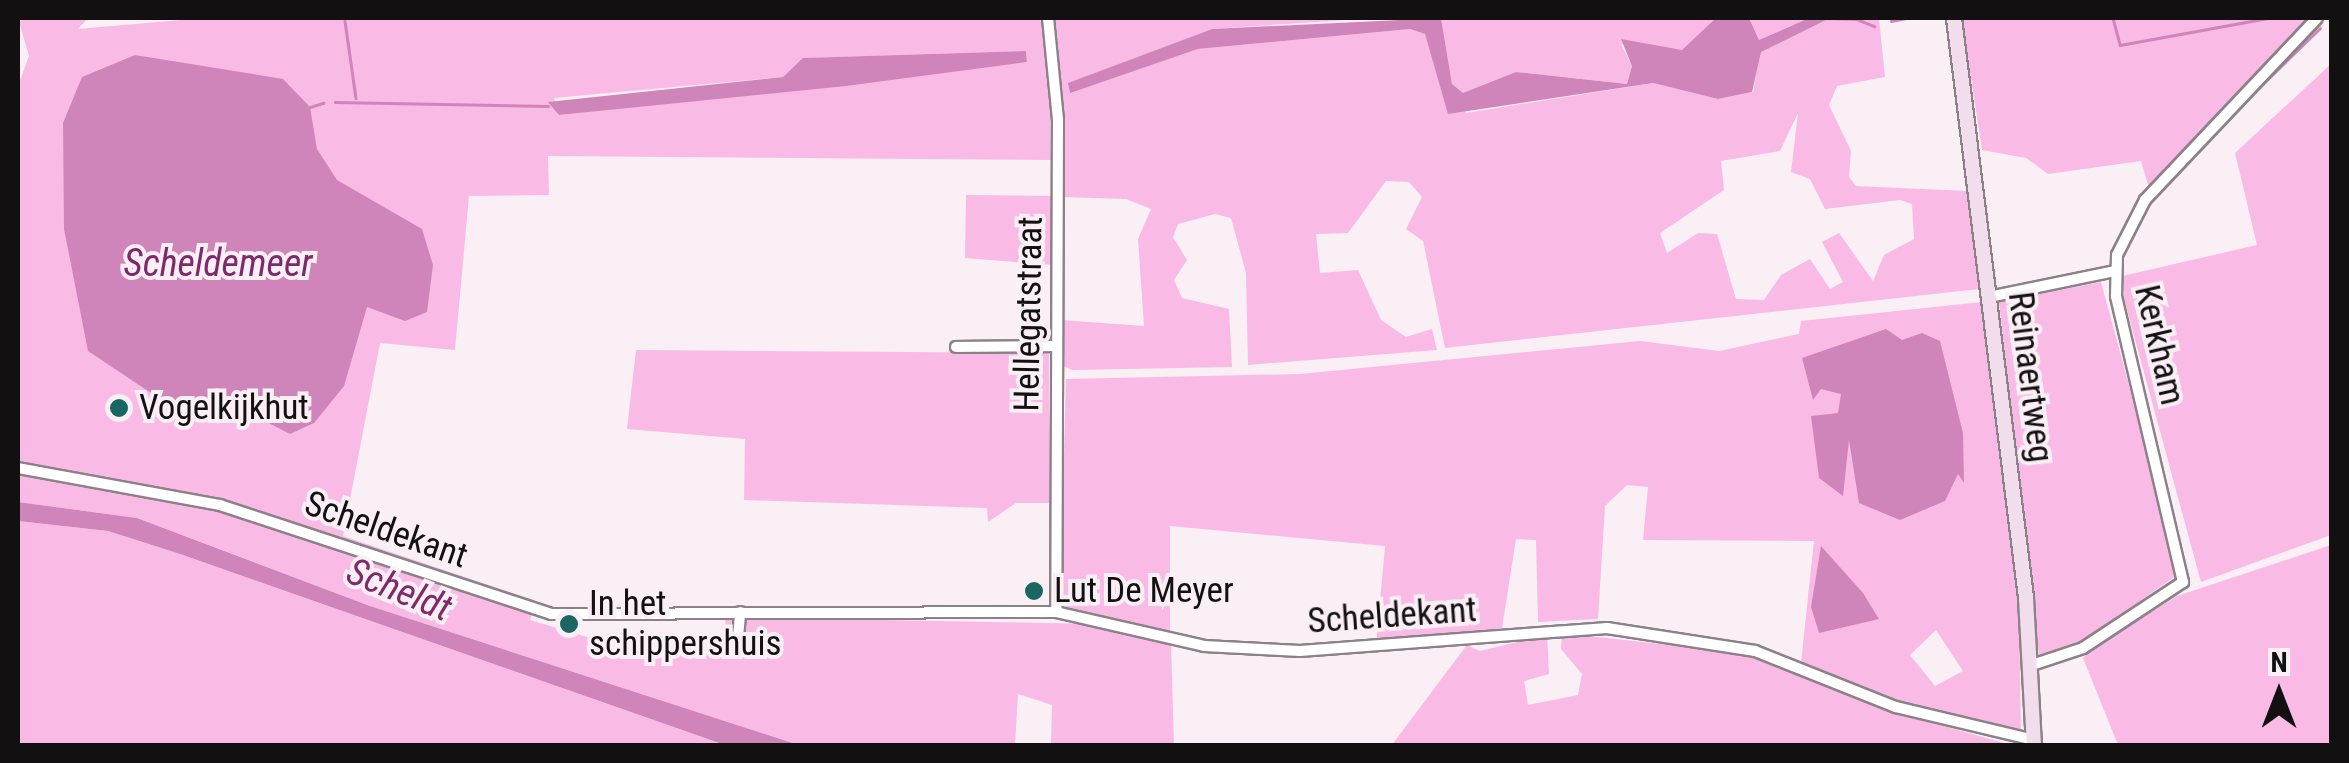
<!DOCTYPE html>
<style>
body{margin:0}
#map{position:relative;width:2349px;height:763px;overflow:hidden;background:#f9eff5;font-family:"Roboto Condensed",sans-serif}
div>[style]{position:absolute}
[style*='--x']{left:calc(var(--x)*1px);top:calc(var(--y)*1px);width:calc(var(--w)*1px);rotate:calc(var(--a)*1deg)}
.green>*{inset:0;background:#f9bbe5}
.water>*{inset:0;background:#cf85b9}
.stream>*{height:2.5px;margin:-1.25px;padding:0 1.25px;transform-origin:1.25px;border-radius:1.25px;background:#cf85b9}
.roads{filter:drop-shadow(2px 0 #8b8288) drop-shadow(-2px 0 #8b8288) drop-shadow(0 2px #8b8288) drop-shadow(0 -2px #8b8288)}
.street>*{height:10px;margin:-5px;padding:0 5px;transform-origin:5px;border-radius:5px;background:#fff}
.secondary>*{height:14px;margin:-7px;padding:0 7px;transform-origin:7px;border-radius:7px;background:#f2ddec}
.dots>*{width:28px;height:28px;translate:-50% -50%;box-sizing:border-box;border:5px solid #f9eff5;border-radius:50%}
span{translate:-50% -50%;white-space:nowrap;text-align:center;line-height:1.15;-webkit-text-stroke:8px #f9eff5;paint-order:stroke}
.street-label{font-size:35px;color:#131012}
.poi-label{font-size:35px;color:#131012}
.left{translate:0 -50%;text-align:left}
.water-label{font-size:38px;color:#7f286a;font-style:italic}
.frame{position:absolute;inset:0;border:20px solid #131012;pointer-events:none}
.north{position:absolute;left:2229px;top:643px;width:100px;height:100px;-webkit-text-stroke:8px #f9eff5;paint-order:stroke;rotate:0deg;font-size:28px;font-weight:700;line-height:40px;text-align:center;color:#131012}
.north::after{content:'';display:block;margin:auto;width:35px;height:45px;background:#131012;clip-path:polygon(50% 0,100% 100%,50% 72%,0 100%)}
</style>
<div id="map">
<div class="green">
<i style="clip-path:polygon(evenodd,18px 18px,88px 18px,78px 29px,203px 18px,1043px 18px,1055px 160px,548px 156px,549px 195px,469px 196px,455px 350px,380px 343px,343px 536px,536px 601px,530px 620px,631px 650px,647px 642px,722px 654px,726px 617px,1102px 624px,1171px 644px,1174px 745px,1051px 745px,1052px 705px,1018px 694px,1015px 745px,799px 745px,370px 606px,137px 518px,18px 502px,18px 86px,29px 56px,18px 18px,1026px 51px,1027px 62px,559px 115px,554px 98px,783px 77px,804px 58px,1026px 51px)"></i>
<i style="clip-path:polygon(evenodd,1053px 18px,1376px 18px,1212px 29px,1069px 83px,1071px 92px,1198px 49px,1410px 29px,1425px 34px,1466px 113px,1653px 83px,1718px 99px,1753px 92px,1760px 52px,1826px 20px,1879px 18px,1885px 77px,1837px 86px,1829px 105px,1851px 151px,1849px 177px,1856px 186px,1967px 191px,1979px 289px,1445px 348px,1423px 241px,1406px 229px,1422px 197px,1409px 182px,1386px 181px,1348px 233px,1316px 234px,1320px 273px,1358px 270px,1381px 320px,1406px 337px,1432px 329px,1437px 350px,1248px 365px,1246px 273px,1231px 218px,1215px 214px,1178px 224px,1173px 237px,1187px 260px,1174px 280px,1182px 298px,1229px 309px,1232px 367px,1072px 370px,1061px 365px,1061px 320px,1144px 326px,1138px 239px,1151px 209px,1126px 199px,1062px 197px,1053px 18px,1798px 113px,1791px 172px,1810px 179px,1825px 209px,1900px 200px,1912px 204px,1914px 239px,1884px 255px,1873px 281px,1839px 233px,1822px 242px,1843px 282px,1830px 289px,1810px 259px,1781px 275px,1764px 300px,1736px 299px,1717px 234px,1698px 233px,1667px 253px,1660px 233px,1724px 190px,1721px 161px,1780px 151px,1798px 113px)"></i>
<i style="clip-path:polygon(1441px 18px,1716px 18px,1717px 20px,1682px 50px,1621px 44px,1632px 66px,1627px 84px,1516px 72px,1464px 94px,1452px 84px)"></i>
<i style="clip-path:polygon(1749px 18px,1809px 18px,1759px 40px)"></i>
<i style="clip-path:polygon(1962px 18px,2314px 18px,2149px 188px,2141px 161px,2048px 174px,2026px 158px,1982px 150px)"></i>
<i style="clip-path:polygon(2331px 64px,2331px 535px,2201px 582px,2118px 277px,2257px 245px,2235px 153px)"></i>
<i style="clip-path:polygon(966px 195px,1055px 196px,1054px 265px,965px 258px)"></i>
<i style="clip-path:polygon(2101px 282px,2180px 573px,2080px 643px,2039px 656px,1999px 302px)"></i>
<i style="clip-path:polygon(evenodd,1982px 302px,2019px 611px,2021px 735px,1888px 700px,1801px 663px,1814px 541px,1643px 540px,1648px 487px,1627px 485px,1605px 506px,1598px 619px,1538px 622px,1536px 540px,1516px 539px,1502px 628px,1376px 647px,1385px 546px,1170px 526px,1170px 634px,1060px 605px,1066px 379px,1300px 374px,1640px 341px,1719px 351px,1799px 334px,1801px 321px,1982px 302px,1936px 630px,1963px 671px,1935px 686px,1910px 655px,1936px 630px)"></i>
<i style="clip-path:polygon(636px 350px,1049px 353px,1051px 503px,1016px 503px,988px 522px,987px 508px,744px 500px,745px 439px,627px 429px)"></i>
<i style="clip-path:polygon(18px 521px,108px 531px,180px 554px,725px 745px,18px 746px)"></i>
<i style="clip-path:polygon(2331px 545px,2331px 745px,2118px 745px,2083px 658px,2090px 651px,2177px 596px)"></i>
<i style="clip-path:polygon(1562px 633px,1740px 653px,1883px 709px,2011px 745px,1391px 746px,1467px 645px,1480px 651px,1547px 635px,1549px 674px,1524px 681px,1528px 705px,1578px 695px,1582px 674px,1561px 649px)"></i>
</div>
<div class="water">
<i style="clip-path:polygon(1441px 18px,1452px 84px,1463px 93px,1516px 72px,1627px 84px,1632px 66px,1621px 39px,1682px 50px,1716px 18px,1749px 18px,1759px 40px,1809px 18px,1860px 18px,1861px 21px,1826px 20px,1761px 52px,1752px 92px,1718px 99px,1653px 83px,1448px 114px,1425px 34px,1410px 29px,1198px 49px,1070px 93px,1068px 83px,1212px 29px)"></i>
<i style="clip-path:polygon(1026px 51px,1027px 62px,846px 86px,559px 115px,548px 102px,783px 77px,803px 58px)"></i>
<i style="clip-path:polygon(135px 55px,283px 79px,310px 107px,317px 149px,337px 180px,422px 229px,433px 265px,427px 312px,405px 321px,367px 307px,344px 386px,314px 423px,290px 434px,251px 414px,171px 418px,160px 399px,88px 351px,64px 229px,63px 123px,82px 77px)"></i>
<i style="clip-path:polygon(1886px 329px,1902px 340px,1922px 333px,1940px 341px,1963px 433px,1964px 483px,1958px 474px,1945px 501px,1900px 520px,1859px 503px,1849px 440px,1843px 496px,1819px 478px,1811px 416px,1838px 413px,1841px 394px,1821px 389px,1813px 400px,1802px 358px)"></i>
<i style="clip-path:polygon(18px 502px,137px 518px,370px 606px,799px 745px,725px 745px,180px 554px,108px 531px,18px 521px)"></i>
<i style="clip-path:polygon(1821px 546px,1863px 593px,1879px 619px,1819px 633px,1811px 607px)"></i>
</div>
<div class="stream">
<i style="--x:1854;--y:18;--w:22;--a:22"></i>
<i style="--x:2113;--y:18;--w:28;--a:75"></i>
<i style="--x:2120;--y:45;--w:150;--a:-10.3"></i>
<i style="--x:345;--y:21;--w:78;--a:81.9"></i>
<i style="--x:1891;--y:21;--w:15;--a:-11"></i>
<i style="--x:335;--y:102;--w:213;--a:1.1"></i>
<i style="--x:2243;--y:103;--w:107;--a:-44.2"></i>
<i style="--x:310;--y:107;--w:14;--a:-17"></i>
</div>
<div class="roads">
<div class="street">
<i style="--x:1048;--y:18;--w:102;--a:84.4"></i>
<i style="--x:1058;--y:120;--w:492;--a:90.2"></i>
<i style="--x:1989;--y:297;--w:128;--a:-11.7"></i>
<i style="--x:956;--y:347;--w:100;--a:-0.6"></i>
<i style="--x:18;--y:468;--w:205;--a:10.4"></i>
<i style="--x:220;--y:505;--w:348;--a:18.2"></i>
<i style="--x:551;--y:614;--w:505;--a:-0.23"></i>
<i style="--x:1056;--y:612;--w:152;--a:12.9"></i>
<i style="--x:1204;--y:646;--w:96;--a:3"></i>
<i style="--x:1300;--y:651;--w:308;--a:-4.3"></i>
<i style="--x:1607;--y:628;--w:150;--a:8.8"></i>
<i style="--x:1755;--y:651;--w:152;--a:21.7"></i>
<i style="--x:1896;--y:707;--w:142;--a:13.4"></i>
<i style="--x:737;--y:649;--w:37;--a:-85"></i>
<i style="--x:2032;--y:665;--w:54;--a:-18.4"></i>
<i style="--x:2083;--y:648;--w:120;--a:-33.4"></i>
<i style="--x:2183;--y:582;--w:294;--a:-103.2"></i>
<i style="--x:2116;--y:296;--w:41;--a:-88.6"></i>
<i style="--x:2117;--y:255;--w:62;--a:-63"></i>
<i style="--x:2145;--y:200;--w:250;--a:-46.6"></i>
</div>
<div class="secondary">
<i style="--x:1954;--y:18;--w:584;--a:82.92"></i>
<i style="--x:2026;--y:598;--w:148;--a:86.9"></i>
</div>
</div>
<div class="dots">
<i style="left:119px;top:408px;background:#1a6661"></i>
<i style="left:1034px;top:591px;background:#1a6661"></i>
<i style="left:569px;top:624px;background:#1a6661"></i>
</div>
<div class="street-label">
<span style="left:1029px;top:314px;rotate:-89deg">Hellegatstraat</span>
<span style="left:2159px;top:345px;rotate:77deg">Kerkham</span>
<span style="left:2030px;top:377px;rotate:83deg">Reinaertweg</span>
<span style="left:386px;top:530px;rotate:19deg">Scheldekant</span>
<span style="left:1392px;top:616px;rotate:-4deg">Scheldekant</span>
</div>
<div class="poi-label">
<span class="left" style="left:139px;top:408px">Vogelkijkhut</span>
<span class="left" style="left:1054px;top:591px">Lut De Meyer</span>
<span class="left" style="left:589px;top:624px">In het<br>schippershuis</span>
</div>
<div class="water-label">
<span style="left:218px;top:264px">Scheldemeer</span>
<span style="left:399px;top:590px;rotate:22deg">Scheldt</span>
</div>
<div class="frame"></div>
<div class="north">N</div>
</div>
